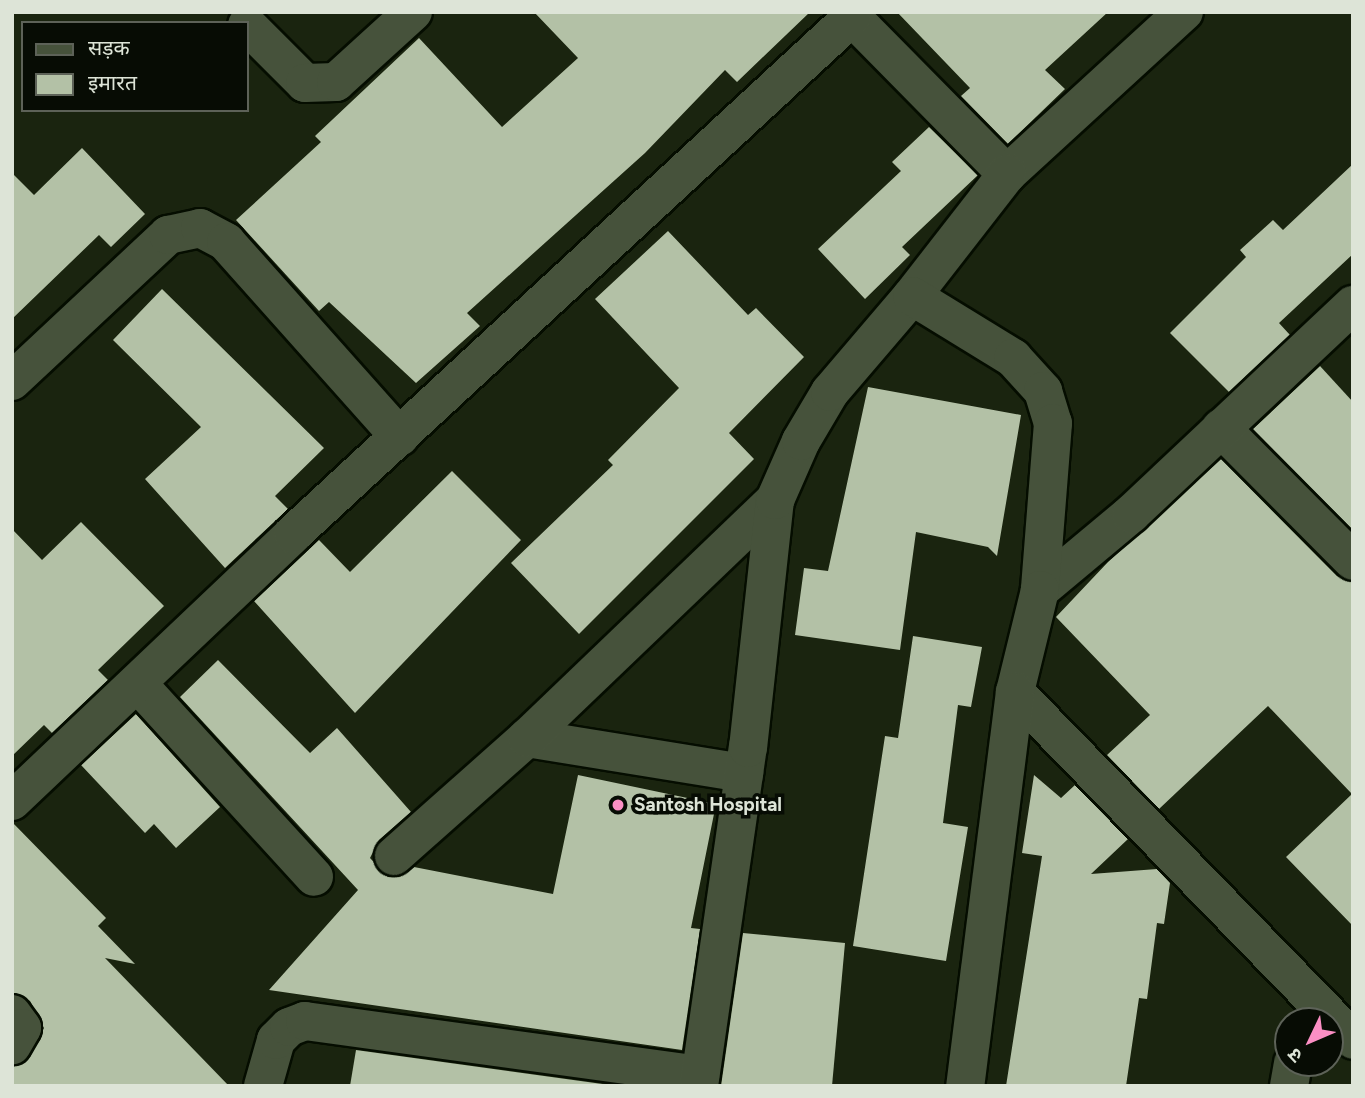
<!DOCTYPE html>
<meta charset="utf-8">
<style>
body{margin:0}
#map{position:relative;width:1365px;height:1098px;overflow:hidden;background:#1a240f;font-family:Figtree,"Noto Sans Devanagari",sans-serif}
div>[style]{position:absolute}
[style*='--x']{left:calc(var(--x)*1px);top:calc(var(--y)*1px);width:calc(var(--w)*1px);rotate:calc(var(--a)*1deg)}
.building>*{inset:0;background:#b3c1a6}
.roads{filter:drop-shadow(2px 0 #050d00) drop-shadow(-2px 0 #050d00) drop-shadow(0 2px #050d00) drop-shadow(0 -2px #050d00)}
.minor>*{height:38px;margin:-19px;padding:0 19px;transform-origin:19px;border-radius:19px;background:#46523b}
.dots>*{width:19px;height:19px;translate:-50% -50%;box-sizing:border-box;border:4px solid #070c04;border-radius:50%}
span{translate:-50% -50%;white-space:nowrap;text-align:center;line-height:1.15;-webkit-text-stroke:7px #070c04;paint-order:stroke}
.poi-label{font-size:19px;color:#dde4d7;font-weight:700}
.left{translate:0 -50%;text-align:left}
.frame{position:absolute;inset:0;border:14px solid #dde4d7;pointer-events:none}
.legend{position:absolute;left:21px;top:21px;width:228px;height:91px;box-sizing:border-box;background:#070c04;border:2px solid #5d6258;margin:0;padding:9px 12px;list-style:none;font-size:21px;color:#dde4d7}
.legend li{display:flex;align-items:center;gap:14px;height:35px}
.legend b{width:35px;border:2px solid #5d6258}
.north{position:absolute;left:1274px;top:1007px;width:70px;height:70px;box-sizing:border-box;background:#070c04;border:2px solid #5d6258;border-radius:50%;rotate:226deg;font-size:19px;font-weight:700;line-height:28px;text-align:center;color:#dde4d7}
.north::after{content:'';display:block;margin:auto;width:24px;height:32px;background:#fb8fc4;clip-path:polygon(50% 0,100% 100%,50% 72%,0 100%)}
</style>
<div id="map">
<div class="building">
<i style="clip-path:polygon(534px 12px,810px 12px,737px 82px,725px 70px,645px 153px,467px 313px,480px 326px,416px 383px,329px 302px,319px 311px,236px 220px,321px 142px,315px 136px,419px 38px,502px 127px,578px 58px)"></i>
<i style="clip-path:polygon(897px 12px,1108px 12px,1045px 70px,1065px 89px,1008px 144px,961px 96px,970px 88px)"></i>
<i style="clip-path:polygon(929px 127px,978px 175px,902px 247px,910px 255px,865px 299px,818px 249px,901px 171px,892px 162px)"></i>
<i style="clip-path:polygon(82px 148px,145px 214px,111px 247px,99px 235px,12px 319px,12px 173px,34px 195px)"></i>
<i style="clip-path:polygon(1353px 164px,1353px 254px,1279px 323px,1290px 335px,1229px 392px,1170px 333px,1246px 257px,1240px 250px,1273px 220px,1283px 230px)"></i>
<i style="clip-path:polygon(668px 231px,748px 315px,756px 308px,804px 357px,729px 433px,754px 459px,579px 634px,511px 563px,613px 465px,608px 460px,679px 388px,595px 299px)"></i>
<i style="clip-path:polygon(162px 289px,324px 448px,275px 496px,288px 509px,225px 568px,145px 479px,201px 427px,113px 340px)"></i>
<i style="clip-path:polygon(1320px 366px,1353px 402px,1353px 530px,1253px 429px)"></i>
<i style="clip-path:polygon(868px 387px,1021px 415px,997px 556px,988px 547px,916px 532px,900px 650px,795px 635px,804px 568px,828px 571px)"></i>
<i style="clip-path:polygon(1221px 459px,1337px 576px,1353px 582px,1353px 926px,1286px 857px,1352px 794px,1268px 706px,1159px 809px,1107px 755px,1150px 715px,1056px 617px,1108px 562px)"></i>
<i style="clip-path:polygon(452px 471px,521px 540px,355px 713px,254px 601px,319px 540px,350px 572px)"></i>
<i style="clip-path:polygon(81px 522px,164px 606px,98px 670px,108px 680px,52px 733px,44px 725px,12px 756px,12px 529px,42px 560px)"></i>
<i style="clip-path:polygon(913px 636px,982px 647px,971px 707px,958px 705px,943px 823px,968px 827px,946px 961px,853px 946px,885px 736px,898px 738px)"></i>
<i style="clip-path:polygon(218px 660px,310px 753px,337px 728px,411px 812px,379px 840px,370px 858px,388px 877px,399px 877px,414px 867px,553px 894px,578px 775px,716px 804px,691px 928px,700px 929px,682px 1050px,269px 990px,358px 890px,180px 697px)"></i>
<i style="clip-path:polygon(136px 714px,220px 807px,176px 848px,154px 824px,145px 833px,81px 765px)"></i>
<i style="clip-path:polygon(1034px 775px,1061px 798px,1075px 785px,1128px 839px,1091px 874px,1157px 869px,1170px 883px,1164px 924px,1157px 923px,1147px 999px,1139px 998px,1126px 1086px,1006px 1086px,1042px 856px,1022px 853px)"></i>
<i style="clip-path:polygon(12px 822px,106px 918px,98px 926px,135px 964px,105px 958px,229px 1086px,12px 1086px,12px 1067px,30px 1057px,44px 1028px,30px 1001px,12px 993px)"></i>
<i style="clip-path:polygon(743px 933px,845px 943px,832px 1086px,721px 1086px)"></i>
<i style="clip-path:polygon(356px 1050px,617px 1086px,350px 1086px)"></i>
</div>
<div class="roads">
<div class="minor">
<i style="--x:847;--y:12;--w:228;--a:45.4"></i>
<i style="--x:1007;--y:174;--w:240;--a:-42.5"></i>
<i style="--x:247;--y:25;--w:82;--a:45"></i>
<i style="--x:305;--y:83;--w:31;--a:-2"></i>
<i style="--x:336;--y:82;--w:104;--a:-42.3"></i>
<i style="--x:912;--y:296;--w:155;--a:-52.1"></i>
<i style="--x:12;--y:381;--w:214;--a:-43.1"></i>
<i style="--x:168;--y:235;--w:33;--a:-12"></i>
<i style="--x:200;--y:228;--w:30;--a:28"></i>
<i style="--x:226;--y:242;--w:261;--a:48.3"></i>
<i style="--x:1221;--y:428;--w:187;--a:45.2"></i>
<i style="--x:1040;--y:590;--w:119;--a:-39.9"></i>
<i style="--x:1131;--y:514;--w:305;--a:-43.3"></i>
<i style="--x:138;--y:684;--w:261;--a:47.6"></i>
<i style="--x:1015;--y:692;--w:485;--a:45.8"></i>
<i style="--x:527;--y:738;--w:220;--a:9.2"></i>
<i style="--x:12;--y:801;--w:388;--a:-43.5"></i>
<i style="--x:293;--y:534;--w:761;--a:-42.76"></i>
<i style="--x:394;--y:856;--w:178;--a:-41.6"></i>
<i style="--x:527;--y:738;--w:344;--a:-43.8"></i>
<i style="--x:12;--y:1014;--w:17;--a:54"></i>
<i style="--x:22;--y:1028;--w:20;--a:120"></i>
<i style="--x:263;--y:1086;--w:48;--a:-74.2"></i>
<i style="--x:276;--y:1040;--w:18;--a:-45"></i>
<i style="--x:289;--y:1027;--w:17;--a:-21"></i>
<i style="--x:305;--y:1021;--w:399;--a:7.8"></i>
<i style="--x:699;--y:1086;--w:342;--a:-81.8"></i>
<i style="--x:748;--y:748;--w:249;--a:-83.8"></i>
<i style="--x:775;--y:500;--w:64;--a:-66.2"></i>
<i style="--x:801;--y:441;--w:57;--a:-59.4"></i>
<i style="--x:830;--y:392;--w:126;--a:-49.5"></i>
<i style="--x:912;--y:296;--w:119;--a:31.5"></i>
<i style="--x:1013;--y:358;--w:45;--a:47.7"></i>
<i style="--x:1043;--y:391;--w:34;--a:73"></i>
<i style="--x:1053;--y:423;--w:168;--a:94.5"></i>
<i style="--x:1040;--y:590;--w:105;--a:103.8"></i>
<i style="--x:1015;--y:692;--w:397;--a:97.2"></i>
<i style="--x:1289;--y:1086;--w:23;--a:-80"></i>
</div>
</div>
<div class="dots">
<i style="left:618px;top:805px;background:#fb8fc4"></i>
</div>
<div class="poi-label">
<span class="left" style="left:634px;top:805px">Santosh Hospital</span>
</div>
<div class="frame"></div>
<ul class="legend">
<li><b style="height:9px;background:#46523b"></b>सड़क</li>
<li><b style="height:19px;background:#b3c1a6"></b>इमारत</li>
</ul>
<div class="north">उ</div>
</div>
